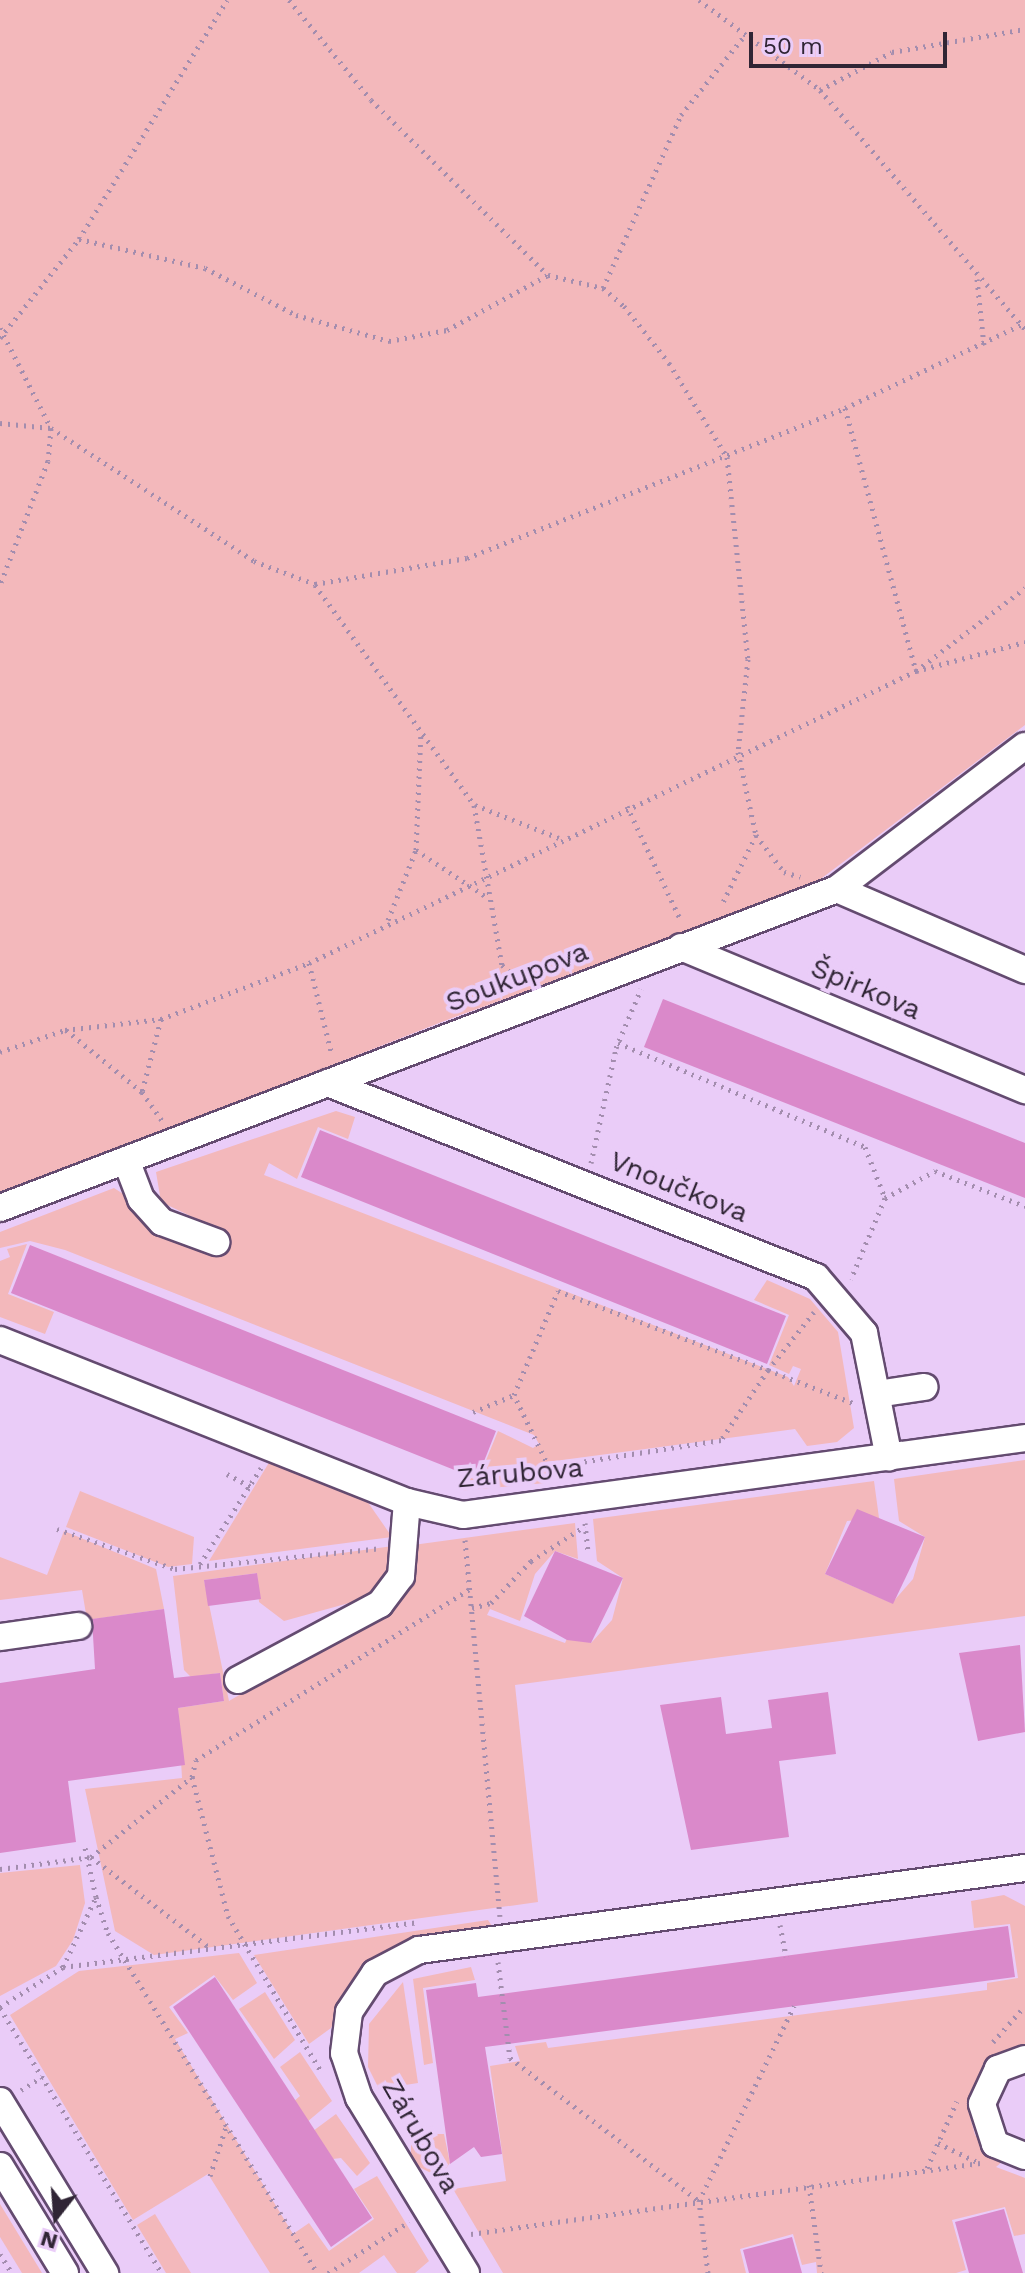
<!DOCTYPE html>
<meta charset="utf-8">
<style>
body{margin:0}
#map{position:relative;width:1025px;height:2273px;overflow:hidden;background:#eaccf8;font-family:"Work Sans",sans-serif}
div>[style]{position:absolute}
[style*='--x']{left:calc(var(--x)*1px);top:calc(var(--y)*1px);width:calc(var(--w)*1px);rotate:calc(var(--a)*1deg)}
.green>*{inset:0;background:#f3b8bb}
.building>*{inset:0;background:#da89ca}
.path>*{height:5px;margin-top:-2.5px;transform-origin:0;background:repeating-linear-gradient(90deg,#a38dae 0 2px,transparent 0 8px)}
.roads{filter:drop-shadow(2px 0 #644b70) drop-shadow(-2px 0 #644b70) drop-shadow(0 2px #644b70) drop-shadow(0 -2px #644b70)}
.minor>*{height:26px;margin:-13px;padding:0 13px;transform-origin:13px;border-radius:13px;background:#fff}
span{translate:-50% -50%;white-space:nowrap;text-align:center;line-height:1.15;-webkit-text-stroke:8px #eaccf8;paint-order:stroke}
.street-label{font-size:28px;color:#302535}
.north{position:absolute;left:16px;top:2177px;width:80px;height:80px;-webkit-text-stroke:6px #eaccf8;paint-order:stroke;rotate:197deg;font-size:22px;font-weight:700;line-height:32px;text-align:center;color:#302535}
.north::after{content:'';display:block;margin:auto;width:28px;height:36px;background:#302535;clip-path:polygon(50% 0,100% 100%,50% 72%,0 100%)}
.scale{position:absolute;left:749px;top:32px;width:198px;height:36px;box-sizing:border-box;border:4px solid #302535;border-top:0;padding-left:10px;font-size:24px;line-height:28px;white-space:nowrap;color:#302535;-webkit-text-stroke:6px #eaccf8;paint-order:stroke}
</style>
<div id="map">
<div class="green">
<i style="clip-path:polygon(0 0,1025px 0,1025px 725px,802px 893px,452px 1018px,0 1195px)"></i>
<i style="clip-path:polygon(336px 1111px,355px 1117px,348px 1139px,318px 1127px,297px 1179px,269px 1163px,264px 1175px,788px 1377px,794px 1386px,801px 1369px,793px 1366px,789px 1374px,769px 1365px,789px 1315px,754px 1300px,767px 1280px,810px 1299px,838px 1332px,854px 1428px,837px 1442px,807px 1446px,795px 1429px,547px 1462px,545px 1483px,458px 1491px,461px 1475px,478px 1480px,498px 1431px,533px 1448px,539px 1444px,534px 1435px,65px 1250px,30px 1241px,0 1248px,0 1232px,114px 1188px,213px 1252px,222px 1231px,161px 1202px,156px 1172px)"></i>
<i style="clip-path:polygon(27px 1244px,8px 1294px,54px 1312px,45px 1334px,0 1317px,0 1261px,10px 1257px,7px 1249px)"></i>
<i style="clip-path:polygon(1025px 1460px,1025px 1616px,515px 1685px,538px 1902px,154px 1955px,115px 1931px,85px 1789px,182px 1778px,178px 1708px,224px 1701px,220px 1673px,191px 1677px,184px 1670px,173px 1576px,393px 1546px,391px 1566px,367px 1598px,284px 1621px,259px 1602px,257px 1573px,204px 1580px,229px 1701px,386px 1609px,413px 1545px,575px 1523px,578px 1559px,555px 1551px,535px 1574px,520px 1621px,490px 1609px,487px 1615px,565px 1643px,569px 1634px,591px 1643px,612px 1620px,623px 1578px,597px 1561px,593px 1519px,874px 1481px,879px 1518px,847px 1521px,825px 1574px,892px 1603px,913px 1579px,925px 1537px,899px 1521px,894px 1479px)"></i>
<i style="clip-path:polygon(270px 1461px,367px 1501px,392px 1537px,209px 1561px)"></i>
<i style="clip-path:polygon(80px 1491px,194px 1537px,192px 1564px,168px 1567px,66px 1527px)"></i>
<i style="clip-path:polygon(64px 1531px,156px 1569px,164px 1609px,87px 1620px,82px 1590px,0 1600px,0 1557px,47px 1575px)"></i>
<i style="clip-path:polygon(80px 1865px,85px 1903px,73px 1940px,56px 1966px,0 1996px,0 1873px)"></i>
<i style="clip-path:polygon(1004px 1895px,1025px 1906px,1025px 2049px,983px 2071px,970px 2116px,975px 2135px,1003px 2161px,996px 2167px,1025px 2178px,1025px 2234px,1014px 2236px,1005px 2207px,952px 2220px,966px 2270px,956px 2273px,817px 2273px,816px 2262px,802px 2265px,793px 2234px,740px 2249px,746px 2273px,503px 2273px,453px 2189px,506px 2181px,490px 2066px,520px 2061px,515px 2046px,546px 2042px,548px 2048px,987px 1990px,987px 1983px,1018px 1978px,1010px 1924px,974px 1928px,971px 1901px)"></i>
<i style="clip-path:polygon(488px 1920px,494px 1929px,387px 1951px,349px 1986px,331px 2028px,309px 2044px,254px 1955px)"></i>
<i style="clip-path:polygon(239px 1953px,257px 1983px,233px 2000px,214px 1975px,169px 2007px,188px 2033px,175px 2039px,293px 2234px,309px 2223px,329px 2251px,374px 2219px,354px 2189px,377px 2176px,429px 2261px,415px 2273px,397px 2273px,384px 2255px,359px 2273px,270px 2273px,208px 2174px,133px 2220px,10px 2015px,79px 1971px)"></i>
<i style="clip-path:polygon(471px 1967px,475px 1980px,423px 1988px,433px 2063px,424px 2065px,413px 1979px)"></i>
<i style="clip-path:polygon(403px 1982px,418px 2083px,379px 2089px,368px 2067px,369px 2024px)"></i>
<i style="clip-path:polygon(265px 1992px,295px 2040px,274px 2059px,239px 2009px)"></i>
<i style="clip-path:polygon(300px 2052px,332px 2101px,307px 2122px,293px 2102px,300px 2096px,280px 2067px)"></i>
<i style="clip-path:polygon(336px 2114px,370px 2163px,357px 2176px,341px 2158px,333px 2159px,313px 2131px)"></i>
<i style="clip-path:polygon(431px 2134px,444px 2134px,450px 2163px,443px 2172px)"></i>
<i style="clip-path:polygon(423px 2135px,424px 2160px,433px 2174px,411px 2163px,411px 2141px)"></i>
<i style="clip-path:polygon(0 2204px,42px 2273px,22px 2273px,0 2237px)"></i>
<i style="clip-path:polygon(155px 2214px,191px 2273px,166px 2273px,137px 2225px)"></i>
</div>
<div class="building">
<i style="clip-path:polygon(663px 999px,1025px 1143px,1025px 1198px,644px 1047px)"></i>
<i style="clip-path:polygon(320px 1130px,786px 1316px,767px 1364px,301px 1177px)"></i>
<i style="clip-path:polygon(30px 1245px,496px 1431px,477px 1479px,11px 1293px)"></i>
<i style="clip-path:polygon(857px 1509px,925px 1537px,893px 1604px,825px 1574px)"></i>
<i style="clip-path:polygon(555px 1551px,623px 1578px,591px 1643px,567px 1640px,524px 1616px)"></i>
<i style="clip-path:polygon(257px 1573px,261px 1599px,208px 1606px,204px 1580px)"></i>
<i style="clip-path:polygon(164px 1609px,174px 1678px,220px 1673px,224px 1701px,178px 1708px,185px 1765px,68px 1781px,76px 1842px,0 1853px,0 1683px,95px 1669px,92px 1619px)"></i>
<i style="clip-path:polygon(1020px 1645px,1025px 1732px,978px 1741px,959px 1653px)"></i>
<i style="clip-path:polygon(828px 1692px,836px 1754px,779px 1761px,789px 1837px,691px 1850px,660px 1705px,721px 1697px,726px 1734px,772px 1728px,768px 1700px)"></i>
<i style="clip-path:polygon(1008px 1926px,1015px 1977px,485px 2047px,502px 2154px,481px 2157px,474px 2147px,450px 2164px,426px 1990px,476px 1983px,478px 1997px)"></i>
<i style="clip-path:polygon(215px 1977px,372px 2218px,331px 2247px,173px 2007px)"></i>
<i style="clip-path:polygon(1004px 2209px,1023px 2273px,969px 2273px,955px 2222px)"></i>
<i style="clip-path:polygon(792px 2237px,802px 2273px,749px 2273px,743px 2250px)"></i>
</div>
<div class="path">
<i style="--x:289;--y:0;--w:129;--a:50.6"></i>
<i style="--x:371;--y:100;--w:249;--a:44.7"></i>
<i style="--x:548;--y:275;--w:57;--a:13.3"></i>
<i style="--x:603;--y:288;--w:28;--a:41"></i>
<i style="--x:624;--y:306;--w:73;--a:51.7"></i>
<i style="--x:669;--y:363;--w:110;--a:58.3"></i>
<i style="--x:727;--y:457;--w:203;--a:84.1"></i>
<i style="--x:748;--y:659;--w:94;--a:96.1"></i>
<i style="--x:738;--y:752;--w:85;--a:77.8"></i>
<i style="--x:756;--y:835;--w:77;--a:116.2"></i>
<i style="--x:699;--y:0;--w:151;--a:36.6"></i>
<i style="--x:820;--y:90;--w:315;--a:49.4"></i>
<i style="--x:820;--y:90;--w:81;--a:-27.8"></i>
<i style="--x:892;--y:52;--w:135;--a:-9.8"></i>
<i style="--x:79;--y:239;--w:129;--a:13"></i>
<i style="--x:205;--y:268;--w:102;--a:27.3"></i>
<i style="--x:296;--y:315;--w:97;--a:15.6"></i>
<i style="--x:389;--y:341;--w:59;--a:-10.7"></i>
<i style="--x:447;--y:330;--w:115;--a:-28.6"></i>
<i style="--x:977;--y:279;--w:67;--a:84"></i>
<i style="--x:603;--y:288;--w:190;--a:-65.7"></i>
<i style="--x:681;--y:115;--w:102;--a:-51.3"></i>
<i style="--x:0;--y:328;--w:112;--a:63"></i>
<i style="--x:51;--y:428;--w:243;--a:33.2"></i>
<i style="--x:254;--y:561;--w:65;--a:20.7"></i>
<i style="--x:315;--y:584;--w:154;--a:-9.7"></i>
<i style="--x:467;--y:558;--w:407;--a:-21.6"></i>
<i style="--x:845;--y:408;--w:199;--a:-25.3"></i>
<i style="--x:0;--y:338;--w:127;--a:-51.4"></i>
<i style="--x:79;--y:239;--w:281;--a:-58.2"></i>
<i style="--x:845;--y:408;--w:272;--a:74.9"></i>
<i style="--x:916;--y:671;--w:137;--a:-37.3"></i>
<i style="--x:0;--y:423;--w:51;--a:5.6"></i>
<i style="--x:51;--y:428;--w:33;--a:95"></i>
<i style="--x:48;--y:461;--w:133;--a:111.2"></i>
<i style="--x:315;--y:585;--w:271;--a:54.1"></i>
<i style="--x:474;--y:805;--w:162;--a:80.1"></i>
<i style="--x:502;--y:965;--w:28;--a:42"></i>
<i style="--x:475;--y:805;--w:90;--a:21.4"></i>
<i style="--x:627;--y:806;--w:127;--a:64.8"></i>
<i style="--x:756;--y:835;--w:46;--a:52.9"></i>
<i style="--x:784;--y:872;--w:17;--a:17"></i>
<i style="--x:416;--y:850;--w:87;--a:33.7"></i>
<i style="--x:388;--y:920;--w:75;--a:-68.2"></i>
<i style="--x:416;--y:850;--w:117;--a:-87.6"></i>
<i style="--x:309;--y:963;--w:95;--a:76"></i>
<i style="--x:161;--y:1019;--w:75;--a:104.6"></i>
<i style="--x:142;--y:1092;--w:35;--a:55"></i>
<i style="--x:66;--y:1030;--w:98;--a:39.2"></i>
<i style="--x:618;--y:1043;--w:268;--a:22.8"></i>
<i style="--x:865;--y:1147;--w:55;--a:68.6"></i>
<i style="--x:885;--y:1198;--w:88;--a:112.8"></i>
<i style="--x:0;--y:1052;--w:69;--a:-18.7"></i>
<i style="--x:65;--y:1030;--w:97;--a:-6.5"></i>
<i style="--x:161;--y:1019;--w:158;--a:-20.7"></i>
<i style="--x:309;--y:963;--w:674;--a:-25.69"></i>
<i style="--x:916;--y:671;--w:113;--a:-14.9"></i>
<i style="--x:591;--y:1163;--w:118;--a:-77.7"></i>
<i style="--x:616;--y:1048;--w:64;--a:-67"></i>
<i style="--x:885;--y:1198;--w:57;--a:-28.4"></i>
<i style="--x:935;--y:1171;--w:97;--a:21.3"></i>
<i style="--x:814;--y:1312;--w:74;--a:128.4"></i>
<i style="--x:768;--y:1370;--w:84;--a:123.9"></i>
<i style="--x:721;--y:1440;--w:174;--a:171.1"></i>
<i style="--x:549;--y:1467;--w:80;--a:-115.9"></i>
<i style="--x:514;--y:1395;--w:113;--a:-67.1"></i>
<i style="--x:558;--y:1291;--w:224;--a:20.6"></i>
<i style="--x:768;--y:1370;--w:91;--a:21.2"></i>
<i style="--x:473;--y:1412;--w:44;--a:-22.5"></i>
<i style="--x:227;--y:1474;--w:30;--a:28"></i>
<i style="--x:585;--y:1523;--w:30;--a:84"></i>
<i style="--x:57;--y:1529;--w:125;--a:18.7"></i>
<i style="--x:175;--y:1569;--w:206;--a:-5.8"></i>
<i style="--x:465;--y:1540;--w:378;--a:84.7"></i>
<i style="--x:200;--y:1564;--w:114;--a:-57.6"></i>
<i style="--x:472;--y:1608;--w:20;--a:-15"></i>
<i style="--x:491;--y:1603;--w:58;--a:-46.4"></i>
<i style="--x:531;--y:1561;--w:64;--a:-32.9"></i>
<i style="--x:192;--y:1777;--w:144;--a:75.5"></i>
<i style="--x:228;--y:1916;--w:179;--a:59.1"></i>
<i style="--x:91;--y:1857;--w:150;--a:37.4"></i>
<i style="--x:0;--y:1869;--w:92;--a:-7.5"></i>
<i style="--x:91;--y:1857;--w:129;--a:-38.4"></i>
<i style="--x:192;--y:1777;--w:17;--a:-77"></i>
<i style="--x:196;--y:1760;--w:323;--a:-32"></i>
<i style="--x:96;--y:1897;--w:38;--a:72"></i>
<i style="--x:108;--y:1933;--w:399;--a:58.4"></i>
<i style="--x:780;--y:1925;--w:32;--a:79"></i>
<i style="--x:498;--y:1962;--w:97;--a:82.9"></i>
<i style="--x:510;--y:2058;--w:237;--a:37.1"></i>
<i style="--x:63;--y:1967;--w:77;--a:-64.8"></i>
<i style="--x:96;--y:1897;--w:55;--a:-102.5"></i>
<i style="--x:0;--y:2007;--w:75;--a:-32.4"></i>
<i style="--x:63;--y:1967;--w:357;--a:-7.2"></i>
<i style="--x:0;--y:2008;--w:311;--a:58.6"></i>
<i style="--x:993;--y:2042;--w:48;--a:-48.4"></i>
<i style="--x:21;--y:2090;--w:25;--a:-32"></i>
<i style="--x:938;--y:2143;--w:43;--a:26"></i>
<i style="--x:927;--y:2168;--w:73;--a:-65.9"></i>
<i style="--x:210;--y:2176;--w:55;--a:-71.9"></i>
<i style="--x:809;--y:2185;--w:89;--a:82.2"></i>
<i style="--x:471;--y:2234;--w:514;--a:-7.94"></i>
<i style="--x:0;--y:2254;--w:22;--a:58"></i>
<i style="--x:328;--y:2273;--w:96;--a:-32.2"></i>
<i style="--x:708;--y:2273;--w:73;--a:-97.1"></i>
<i style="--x:699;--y:2201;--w:217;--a:-64"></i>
</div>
<div class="roads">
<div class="minor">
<i style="--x:837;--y:889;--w:205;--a:23.3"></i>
<i style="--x:681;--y:947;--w:373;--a:22.6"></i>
<i style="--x:328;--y:1083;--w:525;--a:21.68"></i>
<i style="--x:816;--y:1277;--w:74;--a:49.4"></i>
<i style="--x:864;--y:1333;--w:127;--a:78.7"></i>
<i style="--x:126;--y:1160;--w:42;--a:69"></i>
<i style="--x:141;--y:1199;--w:31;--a:48"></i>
<i style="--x:162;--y:1222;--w:58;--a:20.3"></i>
<i style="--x:0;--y:1208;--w:896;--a:-20.86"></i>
<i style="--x:837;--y:889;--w:236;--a:-37.3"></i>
<i style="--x:0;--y:1340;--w:438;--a:21.7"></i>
<i style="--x:407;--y:1502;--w:57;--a:13.1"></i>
<i style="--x:463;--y:1515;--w:567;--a:-7.8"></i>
<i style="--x:877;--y:1394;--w:48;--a:-8.5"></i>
<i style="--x:0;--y:1637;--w:79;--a:-8"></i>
<i style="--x:238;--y:1680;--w:161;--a:-28.2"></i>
<i style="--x:380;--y:1604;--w:35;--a:-53"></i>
<i style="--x:401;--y:1576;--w:74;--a:-85.4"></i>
<i style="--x:1025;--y:2059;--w:29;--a:160"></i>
<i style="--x:998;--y:2069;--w:38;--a:115"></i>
<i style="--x:982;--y:2104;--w:42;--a:72"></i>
<i style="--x:995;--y:2144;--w:32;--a:22"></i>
<i style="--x:0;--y:2101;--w:202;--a:58.6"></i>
<i style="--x:0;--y:2166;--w:125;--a:58.7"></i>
<i style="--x:466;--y:2273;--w:205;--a:-121.4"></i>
<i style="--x:359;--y:2098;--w:47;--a:-108.4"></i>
<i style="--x:344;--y:2053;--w:41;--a:-83"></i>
<i style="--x:349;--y:2012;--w:47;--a:-56.3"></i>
<i style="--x:375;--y:1973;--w:50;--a:-27.6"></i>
<i style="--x:419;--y:1950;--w:612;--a:-7.71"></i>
</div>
</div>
<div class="street-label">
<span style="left:517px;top:977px;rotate:-21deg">Soukupova</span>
<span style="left:866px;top:989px;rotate:23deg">Špirkova</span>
<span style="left:679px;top:1187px;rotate:22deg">Vnoučkova</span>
<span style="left:520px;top:1473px;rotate:-5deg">Zárubova</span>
<span style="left:421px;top:2136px;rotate:60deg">Zárubova</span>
</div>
<div class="north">N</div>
<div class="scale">50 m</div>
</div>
